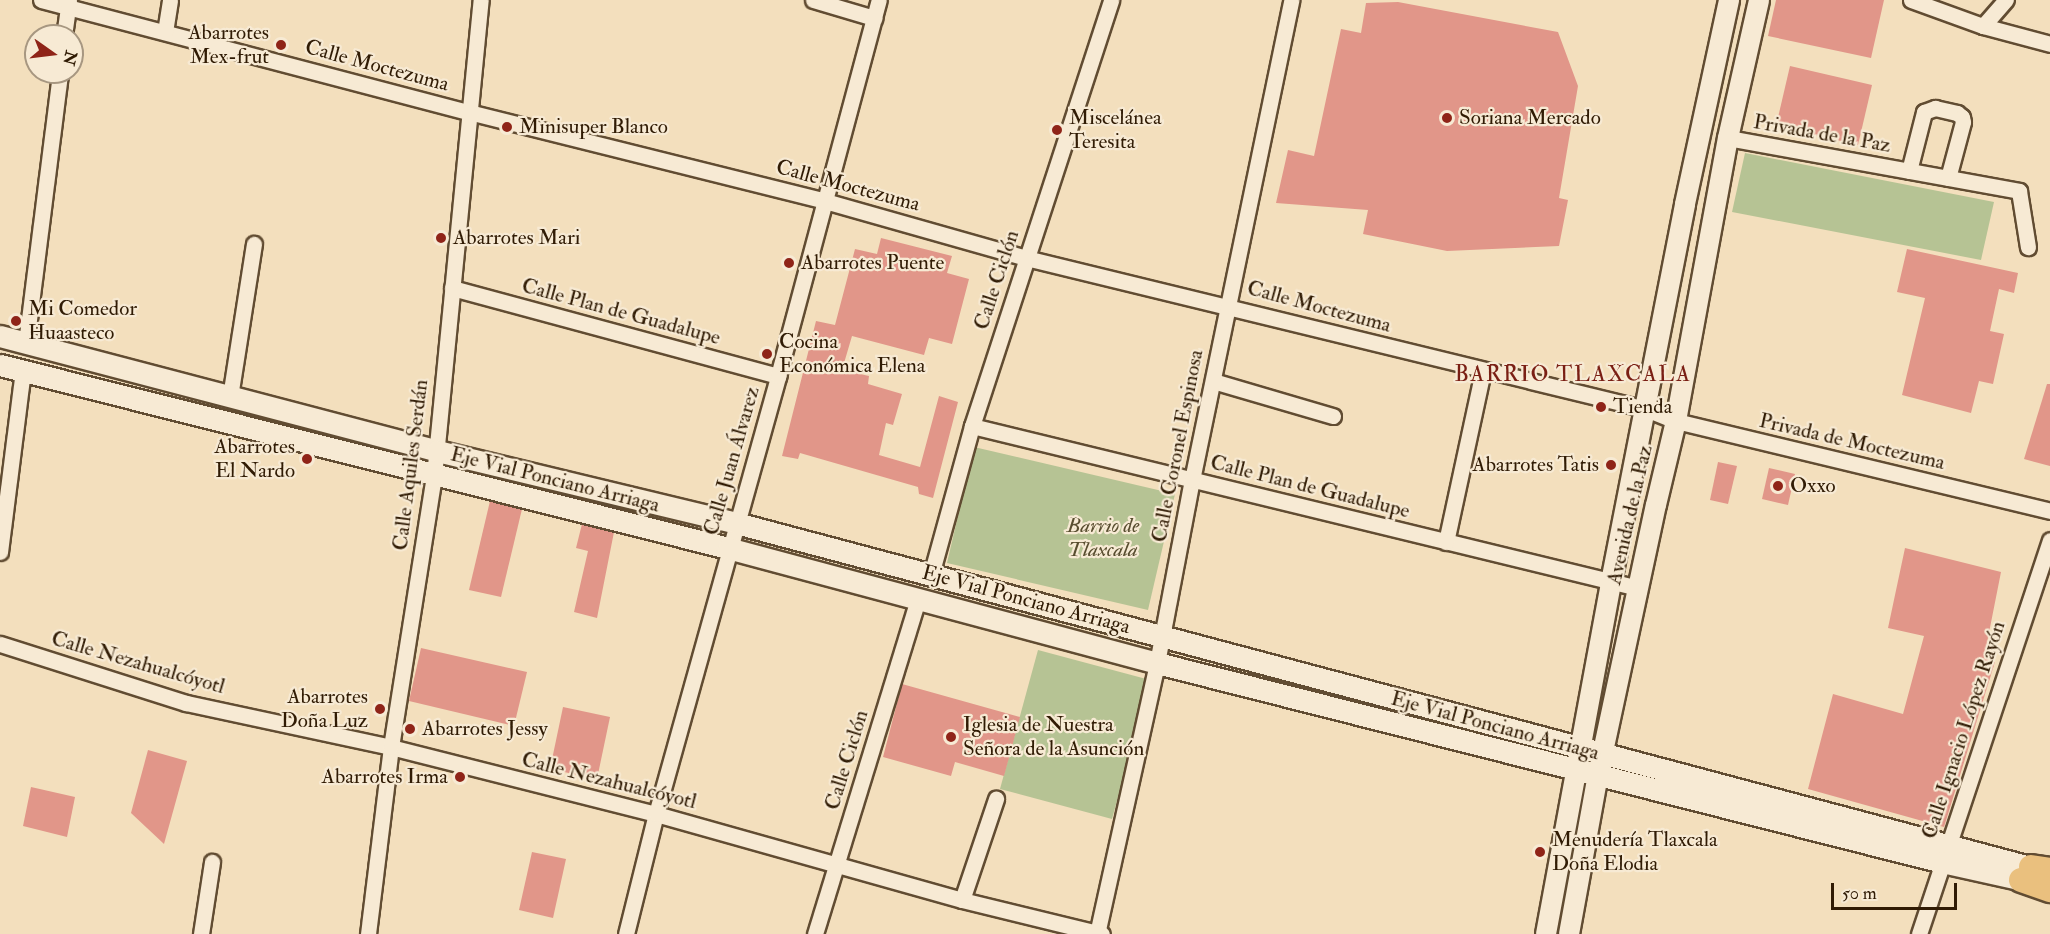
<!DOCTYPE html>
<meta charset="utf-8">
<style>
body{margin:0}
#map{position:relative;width:2050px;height:934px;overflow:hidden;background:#f3dfbd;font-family:"IM FELL Double Pica",serif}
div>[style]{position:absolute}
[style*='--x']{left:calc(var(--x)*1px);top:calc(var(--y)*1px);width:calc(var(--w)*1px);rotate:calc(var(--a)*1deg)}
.green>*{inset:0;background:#b6c394}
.building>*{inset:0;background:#e19689}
.roads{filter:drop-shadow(2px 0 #614c32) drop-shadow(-2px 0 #614c32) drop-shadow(0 2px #614c32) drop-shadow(0 -2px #614c32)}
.minor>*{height:15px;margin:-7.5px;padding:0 7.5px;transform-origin:7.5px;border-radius:7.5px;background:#f7ead4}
.tertiary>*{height:20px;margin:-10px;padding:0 10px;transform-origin:10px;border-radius:10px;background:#f7ead4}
.secondary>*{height:21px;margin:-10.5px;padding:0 10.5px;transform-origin:10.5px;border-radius:10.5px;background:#f7ead4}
.primary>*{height:24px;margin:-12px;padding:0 12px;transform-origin:12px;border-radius:12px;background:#eac07e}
.dots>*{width:16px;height:16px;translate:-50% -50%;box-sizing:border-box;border:3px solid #f7ead4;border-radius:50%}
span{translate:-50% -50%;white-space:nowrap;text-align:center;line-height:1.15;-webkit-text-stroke:4.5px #f7ead4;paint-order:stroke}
.poi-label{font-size:21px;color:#301b04}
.right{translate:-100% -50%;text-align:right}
.left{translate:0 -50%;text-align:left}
.street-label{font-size:21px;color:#301b04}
.park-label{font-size:21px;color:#584d2f;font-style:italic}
.neighbourhood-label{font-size:22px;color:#7a1f14;letter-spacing:1.5px}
.north{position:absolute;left:24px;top:24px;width:60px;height:60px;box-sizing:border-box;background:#f7ead4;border:2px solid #a79781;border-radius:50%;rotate:104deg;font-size:16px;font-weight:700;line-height:24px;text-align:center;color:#301b04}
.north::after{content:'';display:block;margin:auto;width:21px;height:27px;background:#8f2418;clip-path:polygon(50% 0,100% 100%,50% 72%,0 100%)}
.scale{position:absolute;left:1831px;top:883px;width:126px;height:27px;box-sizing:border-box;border:3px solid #301b04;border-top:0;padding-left:8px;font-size:18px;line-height:21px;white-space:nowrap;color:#301b04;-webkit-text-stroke:4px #f7ead4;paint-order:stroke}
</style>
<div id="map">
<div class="green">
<i style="clip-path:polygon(1745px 153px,1994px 202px,1981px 260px,1732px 212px)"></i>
<i style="clip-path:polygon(974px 447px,1175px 494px,1148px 610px,947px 563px)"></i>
<i style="clip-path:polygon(1038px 650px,1150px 680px,1112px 819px,1000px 789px)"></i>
</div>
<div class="building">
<i style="clip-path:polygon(1776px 0,1884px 0,1871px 58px,1768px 36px)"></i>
<i style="clip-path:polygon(1398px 2px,1558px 32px,1578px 86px,1559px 198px,1568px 200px,1559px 246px,1447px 251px,1363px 234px,1368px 210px,1276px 203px,1288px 150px,1314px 156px,1341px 29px,1361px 33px,1366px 3px)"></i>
<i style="clip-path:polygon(1790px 66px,1872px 85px,1858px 145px,1776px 126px)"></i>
<i style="clip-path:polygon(881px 238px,952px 256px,947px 273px,969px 279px,952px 344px,929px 338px,924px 355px,852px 336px,842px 370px,869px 376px,868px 384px,902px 394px,893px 425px,886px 423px,879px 455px,920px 467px,939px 396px,958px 402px,933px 498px,919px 494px,918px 487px,800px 453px,798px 459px,782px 456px,816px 321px,835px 325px,855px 249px,877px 254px)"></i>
<i style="clip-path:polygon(1907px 249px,2018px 273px,2014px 293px,1999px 289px,1990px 331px,2004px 334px,1993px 384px,1979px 381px,1971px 413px,1902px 395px,1925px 298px,1897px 292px)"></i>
<i style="clip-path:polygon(2047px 384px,2050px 384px,2050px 466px,2024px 459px)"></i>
<i style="clip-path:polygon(1718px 462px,1737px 466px,1728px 504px,1710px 500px)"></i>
<i style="clip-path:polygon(1769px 468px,1795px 474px,1788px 505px,1762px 499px)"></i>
<i style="clip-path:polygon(490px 501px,522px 509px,501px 597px,469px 590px)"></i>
<i style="clip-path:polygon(582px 524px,614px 532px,597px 618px,574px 612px,588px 551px,576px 548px)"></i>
<i style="clip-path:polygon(1905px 548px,2001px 572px,1984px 658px,1995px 662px,1944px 827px,1808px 789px,1833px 694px,1903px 714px,1924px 636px,1888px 628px)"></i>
<i style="clip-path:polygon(421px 648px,527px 672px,514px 726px,409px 701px)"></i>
<i style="clip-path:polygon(902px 684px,1020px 717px,1004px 776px,955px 762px,951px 776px,883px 757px)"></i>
<i style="clip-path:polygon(563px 707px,610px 717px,597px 779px,550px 769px)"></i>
<i style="clip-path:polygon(148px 750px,187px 761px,164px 844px,131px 813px)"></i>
<i style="clip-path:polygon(31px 787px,75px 797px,67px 837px,23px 826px)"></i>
<i style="clip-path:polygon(532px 852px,566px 859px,553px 918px,519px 910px)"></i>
</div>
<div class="roads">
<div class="minor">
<i style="--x:41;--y:0;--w:442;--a:14.7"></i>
<i style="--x:469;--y:112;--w:367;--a:14"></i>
<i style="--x:825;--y:201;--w:209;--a:15.8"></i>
<i style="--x:1026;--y:258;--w:638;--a:13.69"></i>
<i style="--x:1646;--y:409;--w:32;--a:22"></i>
<i style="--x:1676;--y:421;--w:385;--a:13.5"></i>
<i style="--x:813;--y:0;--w:64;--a:16.4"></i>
<i style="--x:1911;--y:0;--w:77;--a:19.9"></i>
<i style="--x:1983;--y:26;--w:69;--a:15"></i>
<i style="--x:1983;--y:26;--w:35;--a:-49"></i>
<i style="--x:165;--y:32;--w:32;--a:-81"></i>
<i style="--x:64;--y:36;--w:36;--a:-82"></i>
<i style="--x:1728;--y:138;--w:296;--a:10.3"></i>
<i style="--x:2019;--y:191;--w:57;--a:80.9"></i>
<i style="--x:1909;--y:171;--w:61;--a:-75.7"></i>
<i style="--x:1924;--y:112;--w:12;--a:-20"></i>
<i style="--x:1935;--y:108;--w:23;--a:13"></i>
<i style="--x:1957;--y:113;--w:6;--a:39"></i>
<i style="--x:1962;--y:117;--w:5;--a:79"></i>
<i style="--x:1963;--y:122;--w:58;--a:105"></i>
<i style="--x:452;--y:288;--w:338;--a:15.1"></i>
<i style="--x:26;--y:343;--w:273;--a:-82.8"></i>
<i style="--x:1213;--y:381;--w:125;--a:16.3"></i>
<i style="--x:230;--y:397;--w:155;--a:-81.1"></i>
<i style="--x:972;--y:426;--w:685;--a:13.67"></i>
<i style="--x:1446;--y:542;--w:175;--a:-77.8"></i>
<i style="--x:0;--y:552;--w:182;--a:-82.8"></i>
<i style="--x:931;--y:575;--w:155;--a:-74.6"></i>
<i style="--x:972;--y:426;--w:448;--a:-71.9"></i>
<i style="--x:0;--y:644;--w:195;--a:17.6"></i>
<i style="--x:186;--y:703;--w:210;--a:12.1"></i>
<i style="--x:391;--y:747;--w:273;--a:14.2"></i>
<i style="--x:656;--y:814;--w:318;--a:15.7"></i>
<i style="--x:962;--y:900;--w:144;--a:13.7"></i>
<i style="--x:962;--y:900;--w:107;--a:-71.4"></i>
<i style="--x:201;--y:934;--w:73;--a:-81.3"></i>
<i style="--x:368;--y:934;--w:188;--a:-83"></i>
<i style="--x:391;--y:747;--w:274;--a:-81"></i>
<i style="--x:434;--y:476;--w:478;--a:-84.4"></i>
<i style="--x:626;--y:934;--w:124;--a:-76"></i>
<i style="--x:656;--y:814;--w:455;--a:-74.4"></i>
<i style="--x:778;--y:376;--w:389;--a:-75"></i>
<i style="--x:815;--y:934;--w:350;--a:-72.9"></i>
<i style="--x:1097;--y:934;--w:278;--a:-77.5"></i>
<i style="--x:1157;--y:663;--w:186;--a:-79.2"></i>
<i style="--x:1192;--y:480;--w:490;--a:-78.3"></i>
<i style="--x:1919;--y:934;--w:415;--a:-71.6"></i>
</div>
<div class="tertiary">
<i style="--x:1546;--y:934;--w:358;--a:-79.5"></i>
<i style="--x:1611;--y:582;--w:385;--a:-78.9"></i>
<i style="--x:1685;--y:204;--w:209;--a:-77.8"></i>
<i style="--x:1569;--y:934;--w:162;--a:-79.7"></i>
<i style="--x:1598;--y:775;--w:276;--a:-77.9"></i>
<i style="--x:1656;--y:505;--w:86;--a:-76.6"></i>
<i style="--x:1676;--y:421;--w:288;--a:-79.6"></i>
<i style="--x:1728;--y:138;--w:141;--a:-77.3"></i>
</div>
<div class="secondary">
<i style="--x:0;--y:336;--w:452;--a:14.7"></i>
<i style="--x:437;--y:451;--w:308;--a:13.5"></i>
<i style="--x:736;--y:523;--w:1354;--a:14.89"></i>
<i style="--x:0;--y:365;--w:751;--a:14.11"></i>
<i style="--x:728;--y:548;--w:444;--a:15"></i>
<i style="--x:1157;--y:663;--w:810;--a:14.22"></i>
<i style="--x:1942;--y:862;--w:97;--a:12.5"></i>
</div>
<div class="primary">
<i style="--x:2031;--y:867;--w:19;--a:9"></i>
<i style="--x:2021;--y:880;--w:31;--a:19"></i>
</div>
</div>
<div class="dots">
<i style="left:281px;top:45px;background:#8f2418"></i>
<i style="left:1447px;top:118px;background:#8f2418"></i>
<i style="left:507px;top:127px;background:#8f2418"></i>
<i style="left:1057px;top:130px;background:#8f2418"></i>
<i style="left:441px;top:238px;background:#8f2418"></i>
<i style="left:789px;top:263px;background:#8f2418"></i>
<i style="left:16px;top:321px;background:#8f2418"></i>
<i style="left:767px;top:354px;background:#8f2418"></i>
<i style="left:1601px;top:407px;background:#8f2418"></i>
<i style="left:307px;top:459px;background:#8f2418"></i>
<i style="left:1611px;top:465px;background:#8f2418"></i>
<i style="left:1778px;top:486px;background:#8f2418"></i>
<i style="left:380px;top:709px;background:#8f2418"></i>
<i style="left:410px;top:729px;background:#8f2418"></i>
<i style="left:951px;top:737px;background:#8f2418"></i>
<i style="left:460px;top:777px;background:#8f2418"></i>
<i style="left:1540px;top:852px;background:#8f2418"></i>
</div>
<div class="poi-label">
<span class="right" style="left:269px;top:45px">Abarrotes<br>Mex-frut</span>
<span class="left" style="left:1069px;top:130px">Miscelánea<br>Teresita</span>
<span class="left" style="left:1459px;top:118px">Soriana Mercado</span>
<span class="left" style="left:519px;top:127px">Minisuper Blanco</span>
<span class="left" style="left:453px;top:238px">Abarrotes Mari</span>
<span class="left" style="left:801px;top:263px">Abarrotes Puente</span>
<span class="left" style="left:28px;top:321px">Mi Comedor<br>Huaasteco</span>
<span class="left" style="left:779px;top:354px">Cocina<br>Económica Elena</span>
<span class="left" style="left:1613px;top:407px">Tienda</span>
<span class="right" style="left:295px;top:459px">Abarrotes<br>El Nardo</span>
<span class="right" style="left:1599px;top:465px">Abarrotes Tatis</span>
<span class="left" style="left:1790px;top:486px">Oxxo</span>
<span class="right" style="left:368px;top:709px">Abarrotes<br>Doña Luz</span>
<span class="left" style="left:963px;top:737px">Iglesia de Nuestra<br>Señora de la Asunción</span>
<span class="left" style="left:422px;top:729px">Abarrotes Jessy</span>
<span class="right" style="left:448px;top:777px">Abarrotes Irma</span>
<span class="left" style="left:1552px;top:852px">Menudería Tlaxcala<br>Doña Elodia</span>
</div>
<div class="street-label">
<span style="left:377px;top:66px;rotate:15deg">Calle Moctezuma</span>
<span style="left:1822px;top:134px;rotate:10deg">Privada de la Paz</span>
<span style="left:848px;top:186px;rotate:15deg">Calle Moctezuma</span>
<span style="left:997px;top:280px;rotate:-72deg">Calle Ciclón</span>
<span style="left:1319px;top:307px;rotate:15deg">Calle Moctezuma</span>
<span style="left:621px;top:312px;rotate:15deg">Calle Plan de Guadalupe</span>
<span style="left:1852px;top:442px;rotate:13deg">Privada de Moctezuma</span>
<span style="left:1178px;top:446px;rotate:-79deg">Calle Coronel Espinosa</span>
<span style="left:732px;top:461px;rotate:-74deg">Calle Juan Álvarez</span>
<span style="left:411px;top:465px;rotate:-83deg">Calle Aquiles Serdán</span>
<span style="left:555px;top:480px;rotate:14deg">Eje Vial Ponciano Arriaga</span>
<span style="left:1310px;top:487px;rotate:14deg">Calle Plan de Guadalupe</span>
<span style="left:1630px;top:515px;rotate:-77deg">Avenida de la Paz</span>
<span style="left:1026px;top:600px;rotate:15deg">Eje Vial Ponciano Arriaga</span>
<span style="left:138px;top:663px;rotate:16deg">Calle Nezahualcóyotl</span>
<span style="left:1495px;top:726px;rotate:15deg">Eje Vial Ponciano Arriaga</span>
<span style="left:1964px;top:730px;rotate:-72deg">Calle Ignacio López Rayón</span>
<span style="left:847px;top:760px;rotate:-73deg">Calle Ciclón</span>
<span style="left:609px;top:781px;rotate:14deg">Calle Nezahualcóyotl</span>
</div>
<div class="park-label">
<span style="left:1103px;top:538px">Barrio de<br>Tlaxcala</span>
</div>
<div class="neighbourhood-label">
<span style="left:1573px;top:375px">BARRIO TLAXCALA</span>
</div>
<div class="north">N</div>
<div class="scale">50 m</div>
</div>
